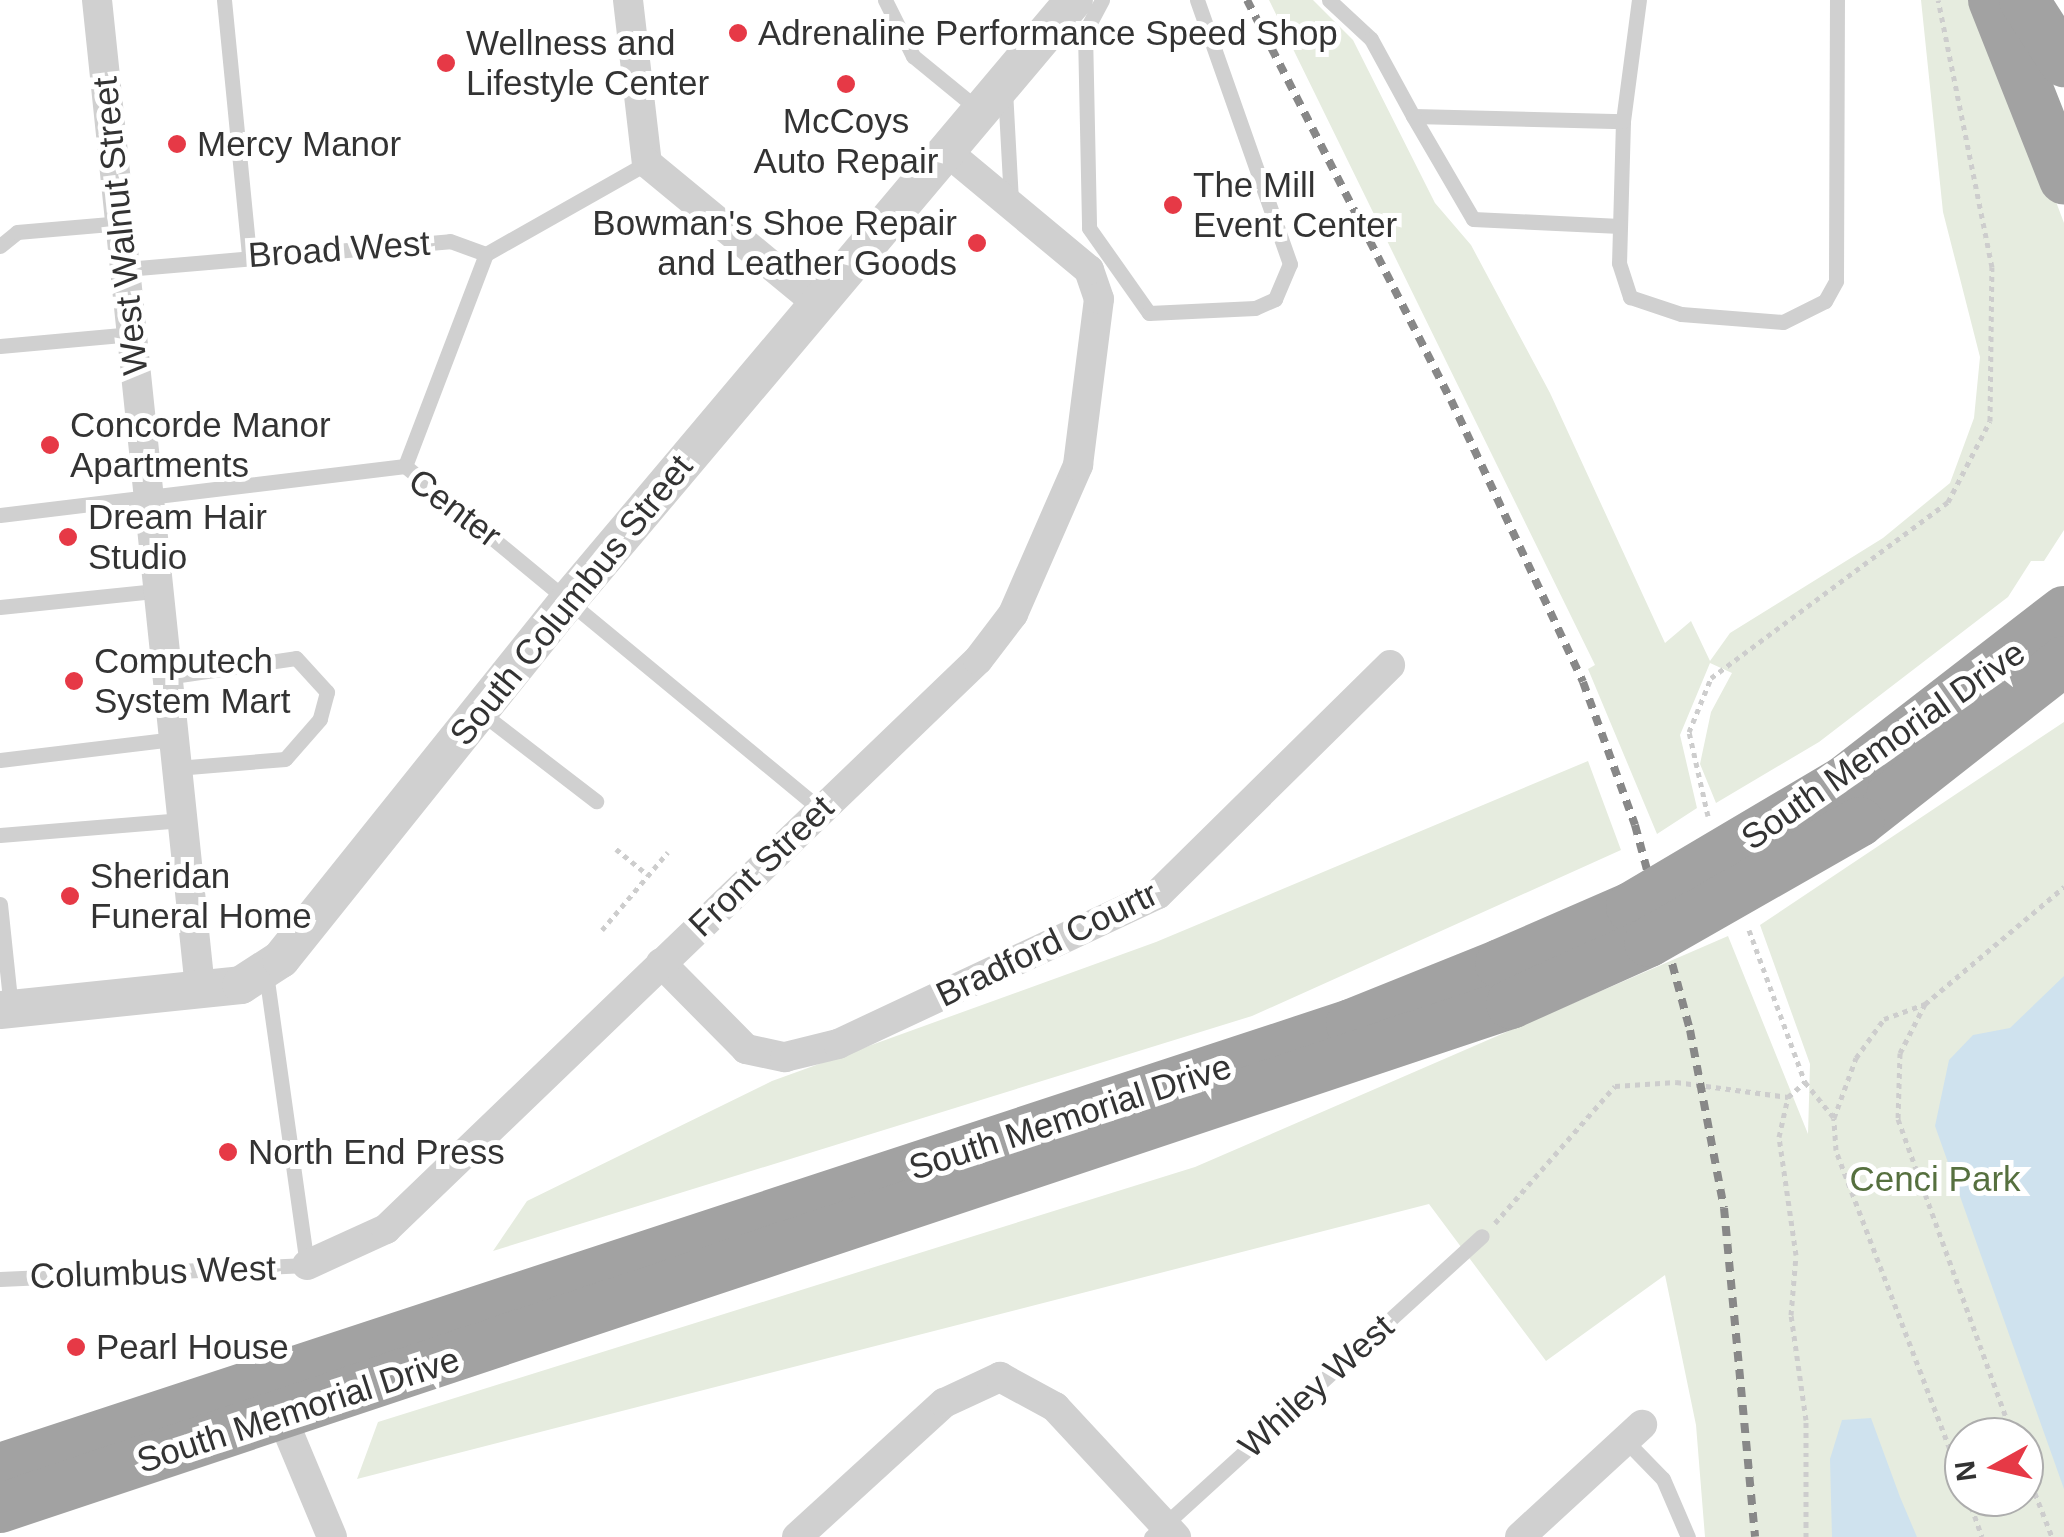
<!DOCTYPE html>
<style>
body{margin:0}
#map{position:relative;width:2064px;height:1537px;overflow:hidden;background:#fff;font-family:Arial,sans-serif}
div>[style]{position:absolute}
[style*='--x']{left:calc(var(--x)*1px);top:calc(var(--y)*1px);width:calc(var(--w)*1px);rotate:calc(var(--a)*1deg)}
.green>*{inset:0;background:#e6ecdf}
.water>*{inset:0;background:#cfe2ee}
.path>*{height:5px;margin-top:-2.5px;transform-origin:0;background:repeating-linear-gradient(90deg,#cdcdcd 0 5px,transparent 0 10px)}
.service>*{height:15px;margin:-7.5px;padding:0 7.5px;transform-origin:7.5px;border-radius:7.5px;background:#d0d0d0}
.minor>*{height:30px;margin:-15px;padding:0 15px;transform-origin:15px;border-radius:15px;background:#d0d0d0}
.tertiary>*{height:38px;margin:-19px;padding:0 19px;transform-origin:19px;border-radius:19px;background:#d0d0d0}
.trunk>*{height:50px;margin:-25px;padding:0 25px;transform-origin:25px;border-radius:25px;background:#a2a2a2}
.rail>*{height:8px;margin-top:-4px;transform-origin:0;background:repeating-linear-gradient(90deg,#888 0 10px,transparent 0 18px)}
.trunk-bridge>*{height:50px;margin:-25px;padding:0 25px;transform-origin:25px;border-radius:25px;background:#a2a2a2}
.dots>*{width:28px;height:28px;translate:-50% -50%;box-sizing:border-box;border:5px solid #fff;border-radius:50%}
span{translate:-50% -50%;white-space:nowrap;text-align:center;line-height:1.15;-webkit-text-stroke:10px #fff;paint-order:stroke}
.poi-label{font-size:35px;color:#333}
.left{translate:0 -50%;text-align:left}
.right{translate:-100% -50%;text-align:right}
.street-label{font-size:35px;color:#333}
.park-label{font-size:35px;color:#56703f}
.north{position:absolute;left:1944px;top:1417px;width:100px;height:100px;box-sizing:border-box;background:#fff;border:2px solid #adadad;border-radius:50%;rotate:262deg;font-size:28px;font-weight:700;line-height:40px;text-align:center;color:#333}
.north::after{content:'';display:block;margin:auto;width:35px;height:45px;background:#e63946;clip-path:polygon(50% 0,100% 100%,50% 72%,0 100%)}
</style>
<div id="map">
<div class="green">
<i style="clip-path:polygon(1269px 0,1313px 0,1353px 40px,1435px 203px,1471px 245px,1550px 393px,1665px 643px,1691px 621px,1710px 661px,1730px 633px,1883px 538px,1950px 483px,1974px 418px,1980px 357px,1943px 212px,1921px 0,1980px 0,2064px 223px,2064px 530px,2044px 561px,2031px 561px,2008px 597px,1819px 742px,1716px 803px,1700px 764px,1711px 712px,1732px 673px,1710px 663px,1680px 735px,1697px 808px,1657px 834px,1588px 669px,1595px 665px)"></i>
<i style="clip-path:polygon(evenodd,2064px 722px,2064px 1537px,1705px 1537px,1696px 1425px,1665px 1275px,1546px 1361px,1429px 1204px,357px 1479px,378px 1422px,1195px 1167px,1728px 936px,1808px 1134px,1810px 1064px,1760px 925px,2064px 722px,1964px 1437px,2024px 1437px,2024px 1497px,1964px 1497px,1964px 1437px)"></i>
<i style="clip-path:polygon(1588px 761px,1621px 850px,1252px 1016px,493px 1251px,527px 1201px,772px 1081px,1156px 942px)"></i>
</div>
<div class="water">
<i style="clip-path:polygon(2064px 976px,2064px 1489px,1935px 1126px,1949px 1060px,1973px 1035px,2010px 1028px)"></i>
<i style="clip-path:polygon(1871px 1418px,1900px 1497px,1917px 1537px,1832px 1537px,1830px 1459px,1842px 1420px)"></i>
</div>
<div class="path">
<i style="--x:1708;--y:816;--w:86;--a:-102.7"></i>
<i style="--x:1689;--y:732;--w:58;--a:-67.8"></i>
<i style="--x:1711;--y:678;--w:295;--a:-36.6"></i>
<i style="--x:1948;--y:502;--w:91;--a:-62.6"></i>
<i style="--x:1990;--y:421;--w:154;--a:-89.3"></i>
<i style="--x:1992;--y:267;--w:272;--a:-101.4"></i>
<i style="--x:616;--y:849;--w:41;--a:39.1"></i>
<i style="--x:602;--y:930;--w:102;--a:-49.8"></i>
<i style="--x:1749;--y:930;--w:162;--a:69.8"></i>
<i style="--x:1925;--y:1004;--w:55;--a:117"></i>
<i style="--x:1900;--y:1053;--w:66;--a:91.7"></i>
<i style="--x:1898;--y:1119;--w:338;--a:70.1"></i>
<i style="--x:1495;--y:1223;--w:182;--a:-48.8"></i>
<i style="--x:1615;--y:1086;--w:61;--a:-3.8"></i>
<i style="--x:1676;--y:1082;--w:113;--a:7.6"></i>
<i style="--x:2024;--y:1465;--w:77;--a:68.7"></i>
<i style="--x:1964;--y:1486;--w:360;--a:-110.9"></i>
<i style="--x:1836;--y:1150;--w:32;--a:-94"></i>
<i style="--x:1834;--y:1118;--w:64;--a:-69.9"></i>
<i style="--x:1856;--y:1058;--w:48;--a:-54.3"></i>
<i style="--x:1884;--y:1019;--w:44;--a:-20.1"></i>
<i style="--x:1925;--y:1004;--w:182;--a:-40.1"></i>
<i style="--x:1968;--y:1497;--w:42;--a:70.7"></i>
<i style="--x:1806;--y:1537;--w:117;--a:-90"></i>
<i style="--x:1806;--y:1420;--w:106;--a:-98.1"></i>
<i style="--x:1791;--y:1315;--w:60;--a:-85.2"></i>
<i style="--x:1796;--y:1255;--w:119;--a:-98.2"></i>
<i style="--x:1779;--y:1137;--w:41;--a:-77.3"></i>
<i style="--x:1788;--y:1097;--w:23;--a:-41"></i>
<i style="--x:1805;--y:1082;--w:46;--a:51.1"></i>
</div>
<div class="service">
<i style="--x:224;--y:0;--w:256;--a:84.4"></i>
<i style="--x:885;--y:0;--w:63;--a:63.4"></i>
<i style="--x:913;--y:56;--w:85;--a:39.3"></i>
<i style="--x:1102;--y:0;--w:36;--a:118"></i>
<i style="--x:1085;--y:32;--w:196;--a:88.8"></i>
<i style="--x:1089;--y:228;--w:104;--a:54.8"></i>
<i style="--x:1149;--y:313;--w:106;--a:-2.7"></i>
<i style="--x:1255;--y:308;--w:22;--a:-24"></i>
<i style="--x:1275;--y:299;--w:38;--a:-67"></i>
<i style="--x:1290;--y:264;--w:280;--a:-109.4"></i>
<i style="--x:1329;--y:0;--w:57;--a:42.9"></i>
<i style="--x:1371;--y:39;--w:88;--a:61.4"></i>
<i style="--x:1413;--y:116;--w:210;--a:1.4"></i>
<i style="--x:1623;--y:121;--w:142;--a:91.6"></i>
<i style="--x:1619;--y:263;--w:36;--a:72"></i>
<i style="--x:1630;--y:297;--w:54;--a:18.4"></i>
<i style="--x:1681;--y:314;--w:102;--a:4.5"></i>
<i style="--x:1783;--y:322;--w:47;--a:-26.6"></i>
<i style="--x:1825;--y:301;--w:23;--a:-61"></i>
<i style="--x:1836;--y:281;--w:281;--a:-89.8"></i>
<i style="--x:1005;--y:90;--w:112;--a:86.9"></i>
<i style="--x:1413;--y:116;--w:119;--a:59.8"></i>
<i style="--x:1473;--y:219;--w:147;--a:2.7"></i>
<i style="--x:1623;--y:121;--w:122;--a:-82.5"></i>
<i style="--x:0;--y:246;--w:22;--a:-39"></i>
<i style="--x:17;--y:232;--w:105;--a:-4.9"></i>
<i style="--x:126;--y:269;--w:325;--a:-4.9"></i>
<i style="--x:450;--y:241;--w:38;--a:20"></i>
<i style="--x:486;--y:254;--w:185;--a:-29.5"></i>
<i style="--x:0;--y:346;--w:133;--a:-5.2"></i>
<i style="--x:405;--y:466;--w:227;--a:-69.1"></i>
<i style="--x:0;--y:515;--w:408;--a:-6.9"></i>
<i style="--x:405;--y:466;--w:538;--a:39.57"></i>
<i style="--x:0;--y:607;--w:157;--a:-5.9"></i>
<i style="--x:166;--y:677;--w:131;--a:-8.3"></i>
<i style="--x:296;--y:658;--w:46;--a:47.6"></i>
<i style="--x:327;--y:692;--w:28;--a:105"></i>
<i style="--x:320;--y:719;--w:53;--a:131.2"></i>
<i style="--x:285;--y:759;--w:109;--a:175.3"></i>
<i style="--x:479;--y:711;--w:148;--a:37.6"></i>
<i style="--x:0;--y:760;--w:174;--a:-6.9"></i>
<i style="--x:0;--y:835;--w:183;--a:-4.7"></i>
<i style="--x:0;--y:904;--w:106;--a:84"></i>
<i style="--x:0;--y:1279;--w:307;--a:-2.6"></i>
<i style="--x:307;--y:1265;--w:295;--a:-98"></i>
<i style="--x:1625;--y:1440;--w:54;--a:45.7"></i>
<i style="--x:1663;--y:1479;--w:63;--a:66.7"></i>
<i style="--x:1151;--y:1537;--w:447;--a:-42.3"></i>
</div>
<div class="minor">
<i style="--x:97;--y:0;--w:994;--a:84.05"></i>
<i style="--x:628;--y:0;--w:164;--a:83.4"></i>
<i style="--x:647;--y:163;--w:220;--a:39.5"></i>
<i style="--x:661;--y:963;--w:121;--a:45.3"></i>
<i style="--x:746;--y:1049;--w:40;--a:12"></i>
<i style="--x:785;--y:1057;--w:55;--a:-13.8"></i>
<i style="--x:838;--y:1044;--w:353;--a:-25.1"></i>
<i style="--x:1158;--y:894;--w:326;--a:-44.6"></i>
<i style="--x:307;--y:1265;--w:87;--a:-24.5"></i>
<i style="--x:386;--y:1229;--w:821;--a:-43.87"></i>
<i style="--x:978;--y:660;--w:58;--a:-52.7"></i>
<i style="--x:1013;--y:614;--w:163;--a:-66.4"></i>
<i style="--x:1078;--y:465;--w:167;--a:-82.8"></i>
<i style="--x:1099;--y:299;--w:31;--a:-109"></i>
<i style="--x:1089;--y:270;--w:186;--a:-140.2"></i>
<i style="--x:281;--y:1415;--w:132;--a:67.3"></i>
<i style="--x:797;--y:1537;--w:199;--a:-42.4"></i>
<i style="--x:944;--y:1403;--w:62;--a:-24.9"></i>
<i style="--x:1000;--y:1377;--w:63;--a:28.6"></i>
<i style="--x:1055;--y:1407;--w:178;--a:47.1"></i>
<i style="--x:1520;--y:1537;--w:166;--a:-42.6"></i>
</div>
<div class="tertiary">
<i style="--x:0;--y:1010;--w:242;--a:-5.9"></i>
<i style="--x:241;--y:985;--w:48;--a:-33"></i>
<i style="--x:281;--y:959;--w:462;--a:-51.3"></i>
<i style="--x:570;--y:598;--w:782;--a:-49.88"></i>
</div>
<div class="trunk">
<i style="--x:1993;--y:0;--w:193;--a:68.4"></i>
<i style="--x:2024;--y:0;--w:74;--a:57.2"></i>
<i style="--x:1844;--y:781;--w:278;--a:-37.7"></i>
<i style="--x:1859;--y:822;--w:261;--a:-38.1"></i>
<i style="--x:0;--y:1468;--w:1422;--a:-18.19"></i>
<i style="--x:1351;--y:1024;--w:161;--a:-21.9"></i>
<i style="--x:0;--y:1508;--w:1593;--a:-18.45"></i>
</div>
<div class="rail">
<i style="--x:1247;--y:0;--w:449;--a:63"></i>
<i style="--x:1451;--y:400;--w:311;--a:64.9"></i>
<i style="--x:1583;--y:682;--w:152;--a:70"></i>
<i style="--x:1635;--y:825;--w:212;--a:75"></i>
<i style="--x:1690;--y:1030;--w:181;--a:79.2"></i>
<i style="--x:1724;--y:1208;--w:330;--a:84.6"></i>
</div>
<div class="trunk-bridge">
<i style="--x:1500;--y:964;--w:143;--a:-23.5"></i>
<i style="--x:1631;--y:907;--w:247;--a:-30.6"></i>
<i style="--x:1511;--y:1004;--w:151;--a:-24.2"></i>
<i style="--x:1649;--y:942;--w:242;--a:-29.7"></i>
</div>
<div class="dots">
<i style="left:738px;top:33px;background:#e63946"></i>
<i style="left:446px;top:63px;background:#e63946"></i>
<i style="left:846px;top:84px;background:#e63946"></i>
<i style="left:177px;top:144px;background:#e63946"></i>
<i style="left:1173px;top:205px;background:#e63946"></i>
<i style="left:977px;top:243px;background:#e63946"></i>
<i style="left:50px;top:445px;background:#e63946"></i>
<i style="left:68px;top:537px;background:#e63946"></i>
<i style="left:74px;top:681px;background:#e63946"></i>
<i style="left:70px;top:896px;background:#e63946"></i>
<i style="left:228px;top:1152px;background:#e63946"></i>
<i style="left:76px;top:1347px;background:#e63946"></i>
</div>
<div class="poi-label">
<span class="left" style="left:758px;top:33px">Adrenaline Performance Speed Shop</span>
<span class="left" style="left:466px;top:63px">Wellness and<br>Lifestyle Center</span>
<span style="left:846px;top:141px">McCoys<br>Auto Repair</span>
<span class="left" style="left:197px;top:144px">Mercy Manor</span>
<span class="left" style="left:1193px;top:205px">The Mill<br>Event Center</span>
<span class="right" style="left:957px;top:243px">Bowman's Shoe Repair<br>and Leather Goods</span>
<span class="left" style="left:70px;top:445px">Concorde Manor<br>Apartments</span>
<span class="left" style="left:88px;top:537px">Dream Hair<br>Studio</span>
<span class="left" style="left:94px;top:681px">Computech<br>System Mart</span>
<span class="left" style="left:90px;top:896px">Sheridan<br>Funeral Home</span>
<span class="left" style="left:248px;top:1152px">North End Press</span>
<span class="left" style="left:96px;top:1347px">Pearl House</span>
</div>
<div class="street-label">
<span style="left:120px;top:226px;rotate:-96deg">West Walnut Street</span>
<span style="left:339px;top:249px;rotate:-4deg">Broad West</span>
<span style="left:455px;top:508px;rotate:37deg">Center</span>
<span style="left:571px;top:600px;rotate:-51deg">South Columbus Street</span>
<span style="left:1883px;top:745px;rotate:-35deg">South Memorial Drive</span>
<span style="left:761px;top:866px;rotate:-44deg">Front Street</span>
<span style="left:1047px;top:944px;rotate:-26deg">Bradford Courtr</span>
<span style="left:1070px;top:1117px;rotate:-18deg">South Memorial Drive</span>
<span style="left:153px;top:1272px;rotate:-2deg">Columbus West</span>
<span style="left:1316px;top:1386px;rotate:-42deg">Whiley West</span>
<span style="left:298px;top:1410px;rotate:-18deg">South Memorial Drive</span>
</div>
<div class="park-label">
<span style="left:1935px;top:1179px">Cenci Park</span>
</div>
<div class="north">N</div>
</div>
